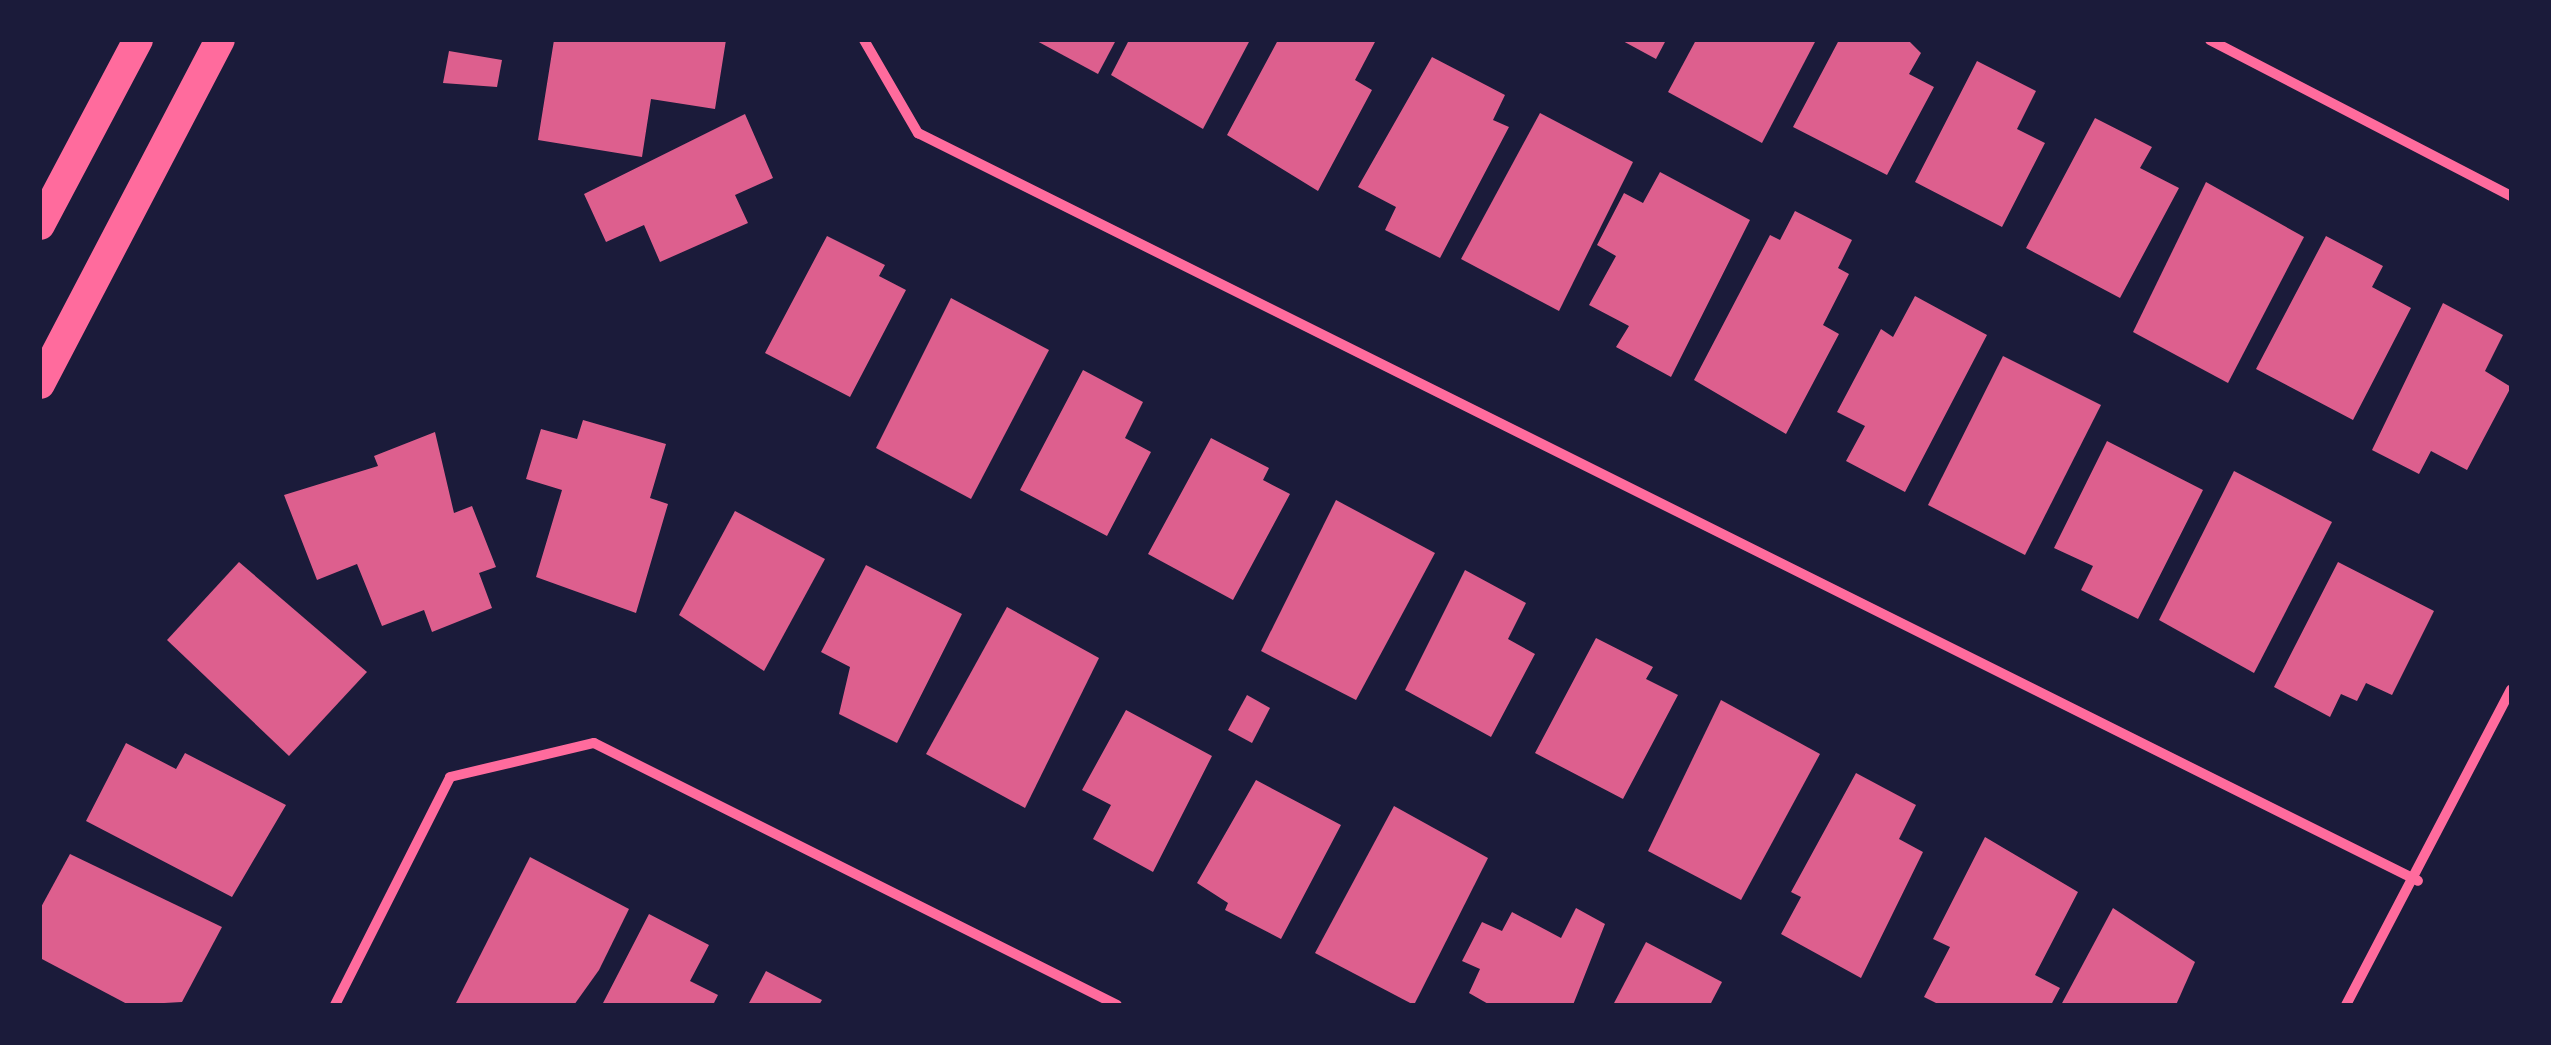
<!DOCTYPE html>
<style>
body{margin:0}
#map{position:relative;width:2551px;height:1045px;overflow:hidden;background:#1b1b3a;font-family:"Public Sans",sans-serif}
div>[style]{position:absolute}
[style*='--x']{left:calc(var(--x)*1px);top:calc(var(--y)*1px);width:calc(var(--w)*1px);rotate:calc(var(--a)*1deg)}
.building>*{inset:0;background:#dd5f8e}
.minor>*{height:10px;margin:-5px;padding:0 5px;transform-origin:5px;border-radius:5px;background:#ff6b9d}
.motorway>*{height:30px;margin:-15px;padding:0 15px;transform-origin:15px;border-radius:15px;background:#ff6b9d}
span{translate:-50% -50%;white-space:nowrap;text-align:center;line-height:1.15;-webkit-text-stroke:8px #1b1b3a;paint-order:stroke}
.frame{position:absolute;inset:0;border:42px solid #1b1b3a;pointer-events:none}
</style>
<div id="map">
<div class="building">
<i style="clip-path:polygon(554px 40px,726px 40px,715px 109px,651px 99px,642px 157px,538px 140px)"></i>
<i style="clip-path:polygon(1035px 40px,1116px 40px,1098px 74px)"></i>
<i style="clip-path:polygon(1129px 40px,1250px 40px,1203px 129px,1111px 75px)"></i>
<i style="clip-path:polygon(1278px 40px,1376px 40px,1355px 80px,1372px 90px,1318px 191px,1227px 135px)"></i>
<i style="clip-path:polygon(1621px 40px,1666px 40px,1656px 59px)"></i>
<i style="clip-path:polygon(1696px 40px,1816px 40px,1762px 143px,1668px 92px)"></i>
<i style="clip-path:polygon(1839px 40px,1908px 40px,1921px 53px,1909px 74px,1934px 87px,1887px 175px,1793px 127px)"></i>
<i style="clip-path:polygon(449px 51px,502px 60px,497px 87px,443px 83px)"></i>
<i style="clip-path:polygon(1432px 57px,1505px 95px,1493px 120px,1509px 127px,1440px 258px,1385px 230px,1396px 207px,1358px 187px)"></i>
<i style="clip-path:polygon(1977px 61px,2036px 91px,2017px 129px,2045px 143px,2002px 227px,1915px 182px)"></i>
<i style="clip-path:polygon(1540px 113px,1633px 162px,1559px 311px,1461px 259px)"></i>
<i style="clip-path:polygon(745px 114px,773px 178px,735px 195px,748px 223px,660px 262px,644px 225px,606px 242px,584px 194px)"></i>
<i style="clip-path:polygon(2095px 118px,2152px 147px,2140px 168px,2179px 188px,2120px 298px,2026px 248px)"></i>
<i style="clip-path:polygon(1660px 172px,1750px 220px,1671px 377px,1616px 347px,1629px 326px,1589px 305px,1616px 256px,1597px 245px,1624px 193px,1643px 203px)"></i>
<i style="clip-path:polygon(2206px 182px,2304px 237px,2228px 383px,2133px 332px)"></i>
<i style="clip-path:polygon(1795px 211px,1852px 240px,1838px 268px,1849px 274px,1823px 325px,1839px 334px,1786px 434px,1694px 380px,1770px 235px,1780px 240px)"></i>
<i style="clip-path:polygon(827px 236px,885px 265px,879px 276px,906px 290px,850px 397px,765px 353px)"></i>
<i style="clip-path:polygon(2326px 236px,2383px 266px,2372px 287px,2411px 308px,2353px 420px,2256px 369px)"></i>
<i style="clip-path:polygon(1915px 296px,1987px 335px,1905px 492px,1846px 461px,1865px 426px,1837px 412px,1881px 329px,1893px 337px)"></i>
<i style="clip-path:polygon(951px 298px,1049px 350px,971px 499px,876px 448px)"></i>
<i style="clip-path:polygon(2443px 303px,2503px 335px,2485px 371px,2511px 387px,2467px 470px,2431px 451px,2419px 474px,2372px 450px)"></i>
<i style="clip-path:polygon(2003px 356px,2101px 405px,2025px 555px,1928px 505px)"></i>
<i style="clip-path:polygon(1083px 370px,1143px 402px,1125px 438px,1151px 452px,1107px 536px,1020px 490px)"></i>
<i style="clip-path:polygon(583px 420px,666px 444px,650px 498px,668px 504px,636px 613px,536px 577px,562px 490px,526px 479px,541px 429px,577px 439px)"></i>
<i style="clip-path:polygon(435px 432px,454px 513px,472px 506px,496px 567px,479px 573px,492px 608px,432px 632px,424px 610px,382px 626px,357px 564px,317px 580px,284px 495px,378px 466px,374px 456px)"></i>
<i style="clip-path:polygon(1211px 438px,1269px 468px,1263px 480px,1290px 494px,1233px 600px,1148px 554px)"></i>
<i style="clip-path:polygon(2107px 441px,2203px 490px,2138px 619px,2081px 590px,2093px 566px,2054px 548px)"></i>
<i style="clip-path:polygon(2234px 471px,2332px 522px,2254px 673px,2159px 620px)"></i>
<i style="clip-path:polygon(1336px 500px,1435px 553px,1356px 700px,1261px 651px)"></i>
<i style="clip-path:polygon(735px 511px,825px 559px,764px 671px,679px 615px)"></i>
<i style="clip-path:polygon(239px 562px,367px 672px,289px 756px,167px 640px)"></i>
<i style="clip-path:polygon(2338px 562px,2434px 611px,2392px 695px,2366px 683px,2357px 701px,2341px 694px,2330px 717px,2274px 687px)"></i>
<i style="clip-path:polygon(866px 565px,962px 614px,897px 743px,839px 714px,850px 667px,821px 652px)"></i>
<i style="clip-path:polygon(1465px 570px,1526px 603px,1508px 639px,1535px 654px,1491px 737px,1405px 690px)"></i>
<i style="clip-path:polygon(1007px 607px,1099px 658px,1025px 808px,926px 754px)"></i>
<i style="clip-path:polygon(1596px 638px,1653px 667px,1646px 679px,1678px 695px,1623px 799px,1535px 753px)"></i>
<i style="clip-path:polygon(1247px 695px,1270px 708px,1252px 743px,1228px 730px)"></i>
<i style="clip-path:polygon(1721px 700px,1820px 754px,1741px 900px,1648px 851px)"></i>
<i style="clip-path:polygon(1126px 710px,1212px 756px,1153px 872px,1093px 839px,1111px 805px,1082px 790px)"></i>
<i style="clip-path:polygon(126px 743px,176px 769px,185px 753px,286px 805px,232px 897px,86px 821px)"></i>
<i style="clip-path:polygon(1856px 773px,1916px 805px,1899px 839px,1923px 852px,1861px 978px,1781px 934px,1801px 897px,1791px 892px)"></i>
<i style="clip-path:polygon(1256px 780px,1341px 825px,1281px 939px,1225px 910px,1228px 903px,1197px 883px)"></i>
<i style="clip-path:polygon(1394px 806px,1488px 858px,1414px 1005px,1315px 953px)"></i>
<i style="clip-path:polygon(1985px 837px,2078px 892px,2035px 975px,2060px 988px,2051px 1005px,1940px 1005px,1924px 997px,1950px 947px,1933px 939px)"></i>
<i style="clip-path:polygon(70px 854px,222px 927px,182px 1002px,129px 1005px,40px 958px,40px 909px)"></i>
<i style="clip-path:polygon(530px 857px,629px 909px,599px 970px,574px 1005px,455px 1005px)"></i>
<i style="clip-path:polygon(1576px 908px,1605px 924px,1573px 1005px,1490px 1005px,1469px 993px,1480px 969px,1462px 961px,1482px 922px,1502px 931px,1512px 912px,1561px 938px)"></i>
<i style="clip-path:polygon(2113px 908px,2195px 962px,2176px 1005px,2061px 1005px)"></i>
<i style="clip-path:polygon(649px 914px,709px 945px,690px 981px,718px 995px,713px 1005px,602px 1005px)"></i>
<i style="clip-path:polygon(1646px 942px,1722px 982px,1710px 1005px,1613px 1005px)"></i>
<i style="clip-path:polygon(766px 971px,822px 1000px,819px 1005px,748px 1005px)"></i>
</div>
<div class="minor">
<i style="--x:864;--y:40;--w:108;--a:59.9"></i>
<i style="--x:918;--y:133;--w:1676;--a:26.5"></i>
<i style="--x:2210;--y:40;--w:339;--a:27.4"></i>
<i style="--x:335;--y:1005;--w:255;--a:-63.2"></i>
<i style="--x:450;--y:777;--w:148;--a:-13.3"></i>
<i style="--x:594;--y:743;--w:585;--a:26.61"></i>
<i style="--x:2346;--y:1005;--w:356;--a:-62.4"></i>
</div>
<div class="motorway">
<i style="--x:40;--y:225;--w:209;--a:-62.1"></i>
<i style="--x:40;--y:384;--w:388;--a:-62.4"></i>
</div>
<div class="frame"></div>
</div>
